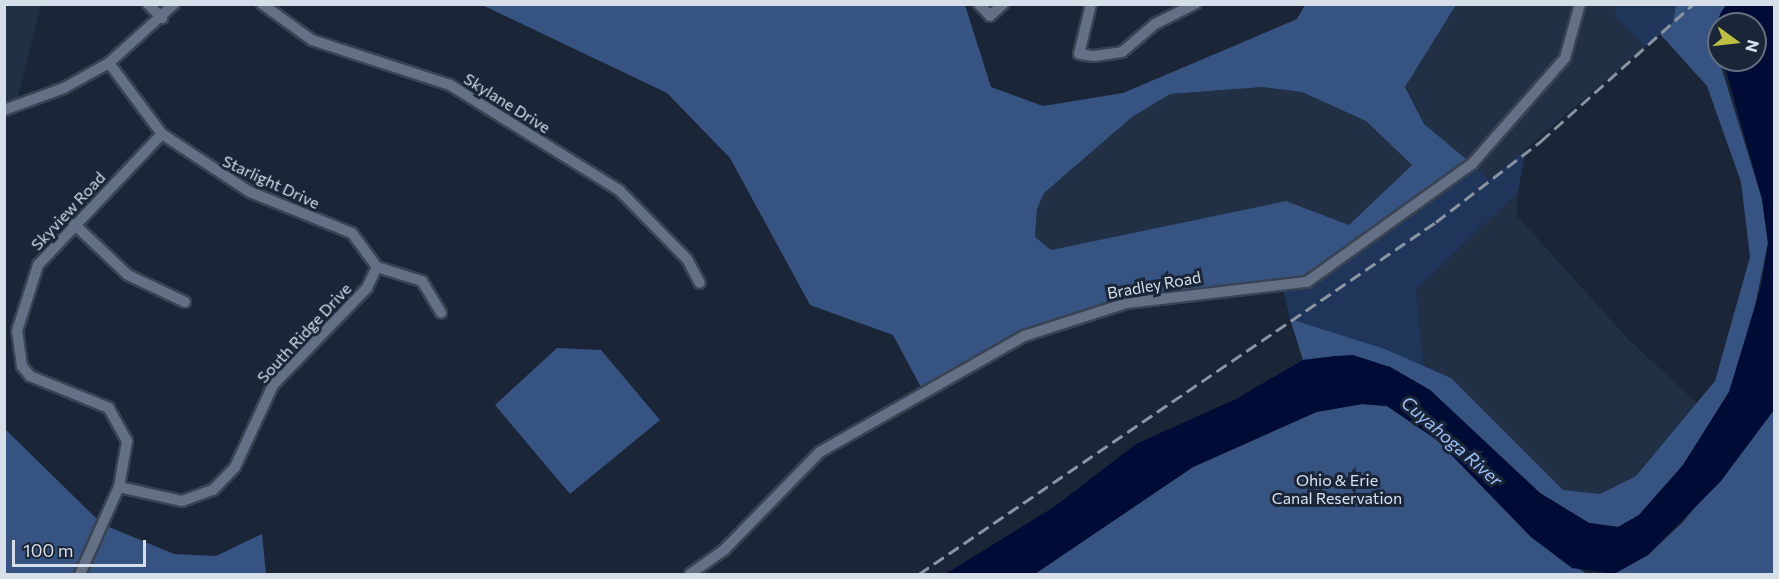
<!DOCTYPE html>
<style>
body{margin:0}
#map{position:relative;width:1779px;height:579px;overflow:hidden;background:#1a2537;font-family:Commissioner,sans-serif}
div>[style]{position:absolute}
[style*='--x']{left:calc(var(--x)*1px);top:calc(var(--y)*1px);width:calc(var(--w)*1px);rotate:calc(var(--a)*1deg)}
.built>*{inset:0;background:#223046}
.green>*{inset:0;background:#1f3559}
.forest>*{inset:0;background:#375382}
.water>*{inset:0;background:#000c36}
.roads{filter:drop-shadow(2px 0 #384354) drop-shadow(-2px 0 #384354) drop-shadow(0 2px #384354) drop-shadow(0 -2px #384354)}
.minor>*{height:10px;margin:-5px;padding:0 5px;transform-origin:5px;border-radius:5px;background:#637086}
.rail>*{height:3px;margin-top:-1.5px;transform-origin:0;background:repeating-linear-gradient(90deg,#8993a1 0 12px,transparent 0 18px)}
span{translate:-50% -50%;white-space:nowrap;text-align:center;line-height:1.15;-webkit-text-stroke:6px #1a2537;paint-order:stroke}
.street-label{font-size:16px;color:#d6deea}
.park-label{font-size:16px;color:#d8e1f0}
.water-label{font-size:18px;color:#9dc0fb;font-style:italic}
.frame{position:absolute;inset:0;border:6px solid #d6deea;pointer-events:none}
.north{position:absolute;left:1707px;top:12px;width:60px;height:60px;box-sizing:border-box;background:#1a2537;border:2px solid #656f7f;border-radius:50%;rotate:105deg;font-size:16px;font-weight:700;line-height:24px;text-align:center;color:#d6deea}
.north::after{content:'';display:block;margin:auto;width:21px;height:27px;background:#bcbf43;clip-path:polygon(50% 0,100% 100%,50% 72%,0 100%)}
.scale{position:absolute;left:12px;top:540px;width:134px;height:27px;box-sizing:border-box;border:3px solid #d6deea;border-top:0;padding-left:8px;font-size:18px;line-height:21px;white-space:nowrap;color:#d6deea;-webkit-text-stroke:4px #1a2537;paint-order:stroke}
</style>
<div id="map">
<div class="built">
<i style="clip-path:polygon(5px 5px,41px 5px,17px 100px,5px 104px)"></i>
<i style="clip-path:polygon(1456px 5px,1617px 5px,1615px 16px,1645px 47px,1489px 180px,1424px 124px,1405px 87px)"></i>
<i style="clip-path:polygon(1263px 87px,1302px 92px,1366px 121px,1412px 165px,1349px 225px,1286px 201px,1051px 250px,1035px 237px,1037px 209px,1044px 193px,1132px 117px,1170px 94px)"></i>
<i style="clip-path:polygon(1518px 192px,1517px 216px,1629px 340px,1697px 403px,1636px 476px,1600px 494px,1563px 490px,1451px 378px,1424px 366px,1416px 290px)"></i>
</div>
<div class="green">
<i style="clip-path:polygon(1617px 5px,1676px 5px,1673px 23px,1645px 47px,1614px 16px)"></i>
<i style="clip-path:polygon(1526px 149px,1518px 192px,1416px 290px,1424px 366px,1290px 319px,1282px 284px,1472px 164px,1489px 180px)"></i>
</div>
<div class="forest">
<i style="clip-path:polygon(evenodd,482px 5px,965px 5px,991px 87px,1043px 106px,1123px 93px,1297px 19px,1305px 5px,1456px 5px,1405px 87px,1424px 124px,1472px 164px,1307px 282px,1177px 294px,1024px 336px,924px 393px,893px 335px,810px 305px,730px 158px,667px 93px,482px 5px,1263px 87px,1302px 92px,1366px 121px,1412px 165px,1349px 225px,1286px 201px,1051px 250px,1035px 237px,1037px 209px,1044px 193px,1132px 117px,1170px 94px,1263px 87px)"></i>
<i style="clip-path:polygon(1676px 5px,1726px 5px,1716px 33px,1719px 60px,1762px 199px,1768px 243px,1751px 325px,1729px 392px,1683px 465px,1639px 515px,1618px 527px,1589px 523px,1540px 493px,1430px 390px,1390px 367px,1336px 356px,1303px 360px,1290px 319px,1385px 349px,1451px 378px,1563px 490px,1600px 494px,1636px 476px,1715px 381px,1750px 257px,1741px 182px,1707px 86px,1660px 34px,1673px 22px)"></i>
<i style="clip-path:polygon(557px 348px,601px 350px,660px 420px,570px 494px,495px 405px)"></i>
<i style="clip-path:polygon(1362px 404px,1387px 406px,1437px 440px,1531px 537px,1587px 574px,1034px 574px,1193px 467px,1317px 412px)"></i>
<i style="clip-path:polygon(1774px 410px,1774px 574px,1614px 574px,1648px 555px,1683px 522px)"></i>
<i style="clip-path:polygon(4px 428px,102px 524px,174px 554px,216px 556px,262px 534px,266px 574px,5px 574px)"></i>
</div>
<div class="water">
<i style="clip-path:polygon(1726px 5px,1774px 5px,1774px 410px,1721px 481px,1648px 555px,1614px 574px,1572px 568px,1531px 537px,1437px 440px,1387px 406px,1362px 404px,1316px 412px,1193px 467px,1035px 574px,945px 574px,1054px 507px,1136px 444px,1236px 399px,1303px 360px,1336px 356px,1353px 355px,1390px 367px,1430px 390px,1540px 493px,1589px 523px,1618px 527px,1639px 515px,1683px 465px,1729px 392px,1761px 286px,1768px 243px,1762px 199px,1723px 60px,1755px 60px,1755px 24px,1719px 24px,1719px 44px,1716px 33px,1720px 14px)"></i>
</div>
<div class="roads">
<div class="minor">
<i style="--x:148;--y:4;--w:20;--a:45"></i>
<i style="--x:262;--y:4;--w:62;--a:35.8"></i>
<i style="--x:312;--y:40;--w:145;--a:18.1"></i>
<i style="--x:450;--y:85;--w:200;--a:31.9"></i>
<i style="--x:620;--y:191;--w:95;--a:45.4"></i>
<i style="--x:687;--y:259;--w:27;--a:62"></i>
<i style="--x:979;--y:4;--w:16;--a:47"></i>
<i style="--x:990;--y:16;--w:18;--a:-43"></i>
<i style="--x:1091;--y:4;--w:51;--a:103.5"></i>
<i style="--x:1079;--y:54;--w:15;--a:8"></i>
<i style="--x:1094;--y:56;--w:28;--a:-8"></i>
<i style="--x:1122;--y:52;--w:43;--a:-40.3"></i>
<i style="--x:1155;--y:24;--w:45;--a:-26.6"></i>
<i style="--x:109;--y:63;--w:89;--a:53.3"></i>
<i style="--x:162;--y:134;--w:105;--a:33.4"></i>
<i style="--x:250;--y:192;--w:110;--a:21.9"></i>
<i style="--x:352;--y:233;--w:42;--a:53.7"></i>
<i style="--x:4;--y:110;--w:64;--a:-20.1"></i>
<i style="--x:64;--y:88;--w:51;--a:-29.1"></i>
<i style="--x:109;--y:63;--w:88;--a:-42.2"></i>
<i style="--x:74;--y:224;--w:74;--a:43.4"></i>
<i style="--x:128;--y:275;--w:63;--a:25.3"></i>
<i style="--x:377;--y:267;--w:47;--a:17.3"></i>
<i style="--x:422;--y:281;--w:37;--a:59"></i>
<i style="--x:119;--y:487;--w:65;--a:12.5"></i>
<i style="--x:182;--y:501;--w:33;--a:-20"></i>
<i style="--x:213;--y:490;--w:32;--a:-46"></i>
<i style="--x:235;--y:467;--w:90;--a:-65.1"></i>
<i style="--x:273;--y:385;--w:135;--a:-45.9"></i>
<i style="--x:367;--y:288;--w:23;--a:-65"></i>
<i style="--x:80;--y:574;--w:95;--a:-65.9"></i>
<i style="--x:119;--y:487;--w:47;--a:-80.1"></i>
<i style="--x:127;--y:441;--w:38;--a:-119"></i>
<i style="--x:109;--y:408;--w:85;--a:-157.9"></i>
<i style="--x:30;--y:376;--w:13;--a:-129"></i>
<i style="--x:22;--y:366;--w:35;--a:-98"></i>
<i style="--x:17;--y:331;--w:69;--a:-72.3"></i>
<i style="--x:38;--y:265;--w:180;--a:-46.6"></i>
<i style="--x:690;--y:574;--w:42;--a:-35.2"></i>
<i style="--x:724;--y:550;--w:137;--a:-45.6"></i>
<i style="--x:820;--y:452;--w:235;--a:-29.6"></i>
<i style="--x:1024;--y:336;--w:108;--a:-17.8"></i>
<i style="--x:1127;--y:303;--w:181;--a:-6.7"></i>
<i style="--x:1307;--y:282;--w:203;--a:-35.6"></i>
<i style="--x:1472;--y:164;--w:141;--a:-48.7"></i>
<i style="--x:1565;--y:58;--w:56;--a:-74.5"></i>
</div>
</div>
<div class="rail">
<i style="--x:919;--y:574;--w:625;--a:-34.25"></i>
<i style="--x:1436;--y:222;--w:133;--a:-37.6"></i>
<i style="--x:1541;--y:141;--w:205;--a:-42"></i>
</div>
<div class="street-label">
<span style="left:507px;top:103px;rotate:32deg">Skylane Drive</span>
<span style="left:271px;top:182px;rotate:25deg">Starlight Drive</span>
<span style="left:68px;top:211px;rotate:-47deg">Skyview Road</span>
<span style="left:1154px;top:285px;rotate:-10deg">Bradley Road</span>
<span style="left:304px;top:333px;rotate:-47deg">South Ridge Drive</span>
</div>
<div class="park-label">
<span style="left:1337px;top:489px">Ohio &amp; Erie<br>Canal Reservation</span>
</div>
<div class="water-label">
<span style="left:1452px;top:441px;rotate:41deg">Cuyahoga River</span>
</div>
<div class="frame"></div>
<div class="north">N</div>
<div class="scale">100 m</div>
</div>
